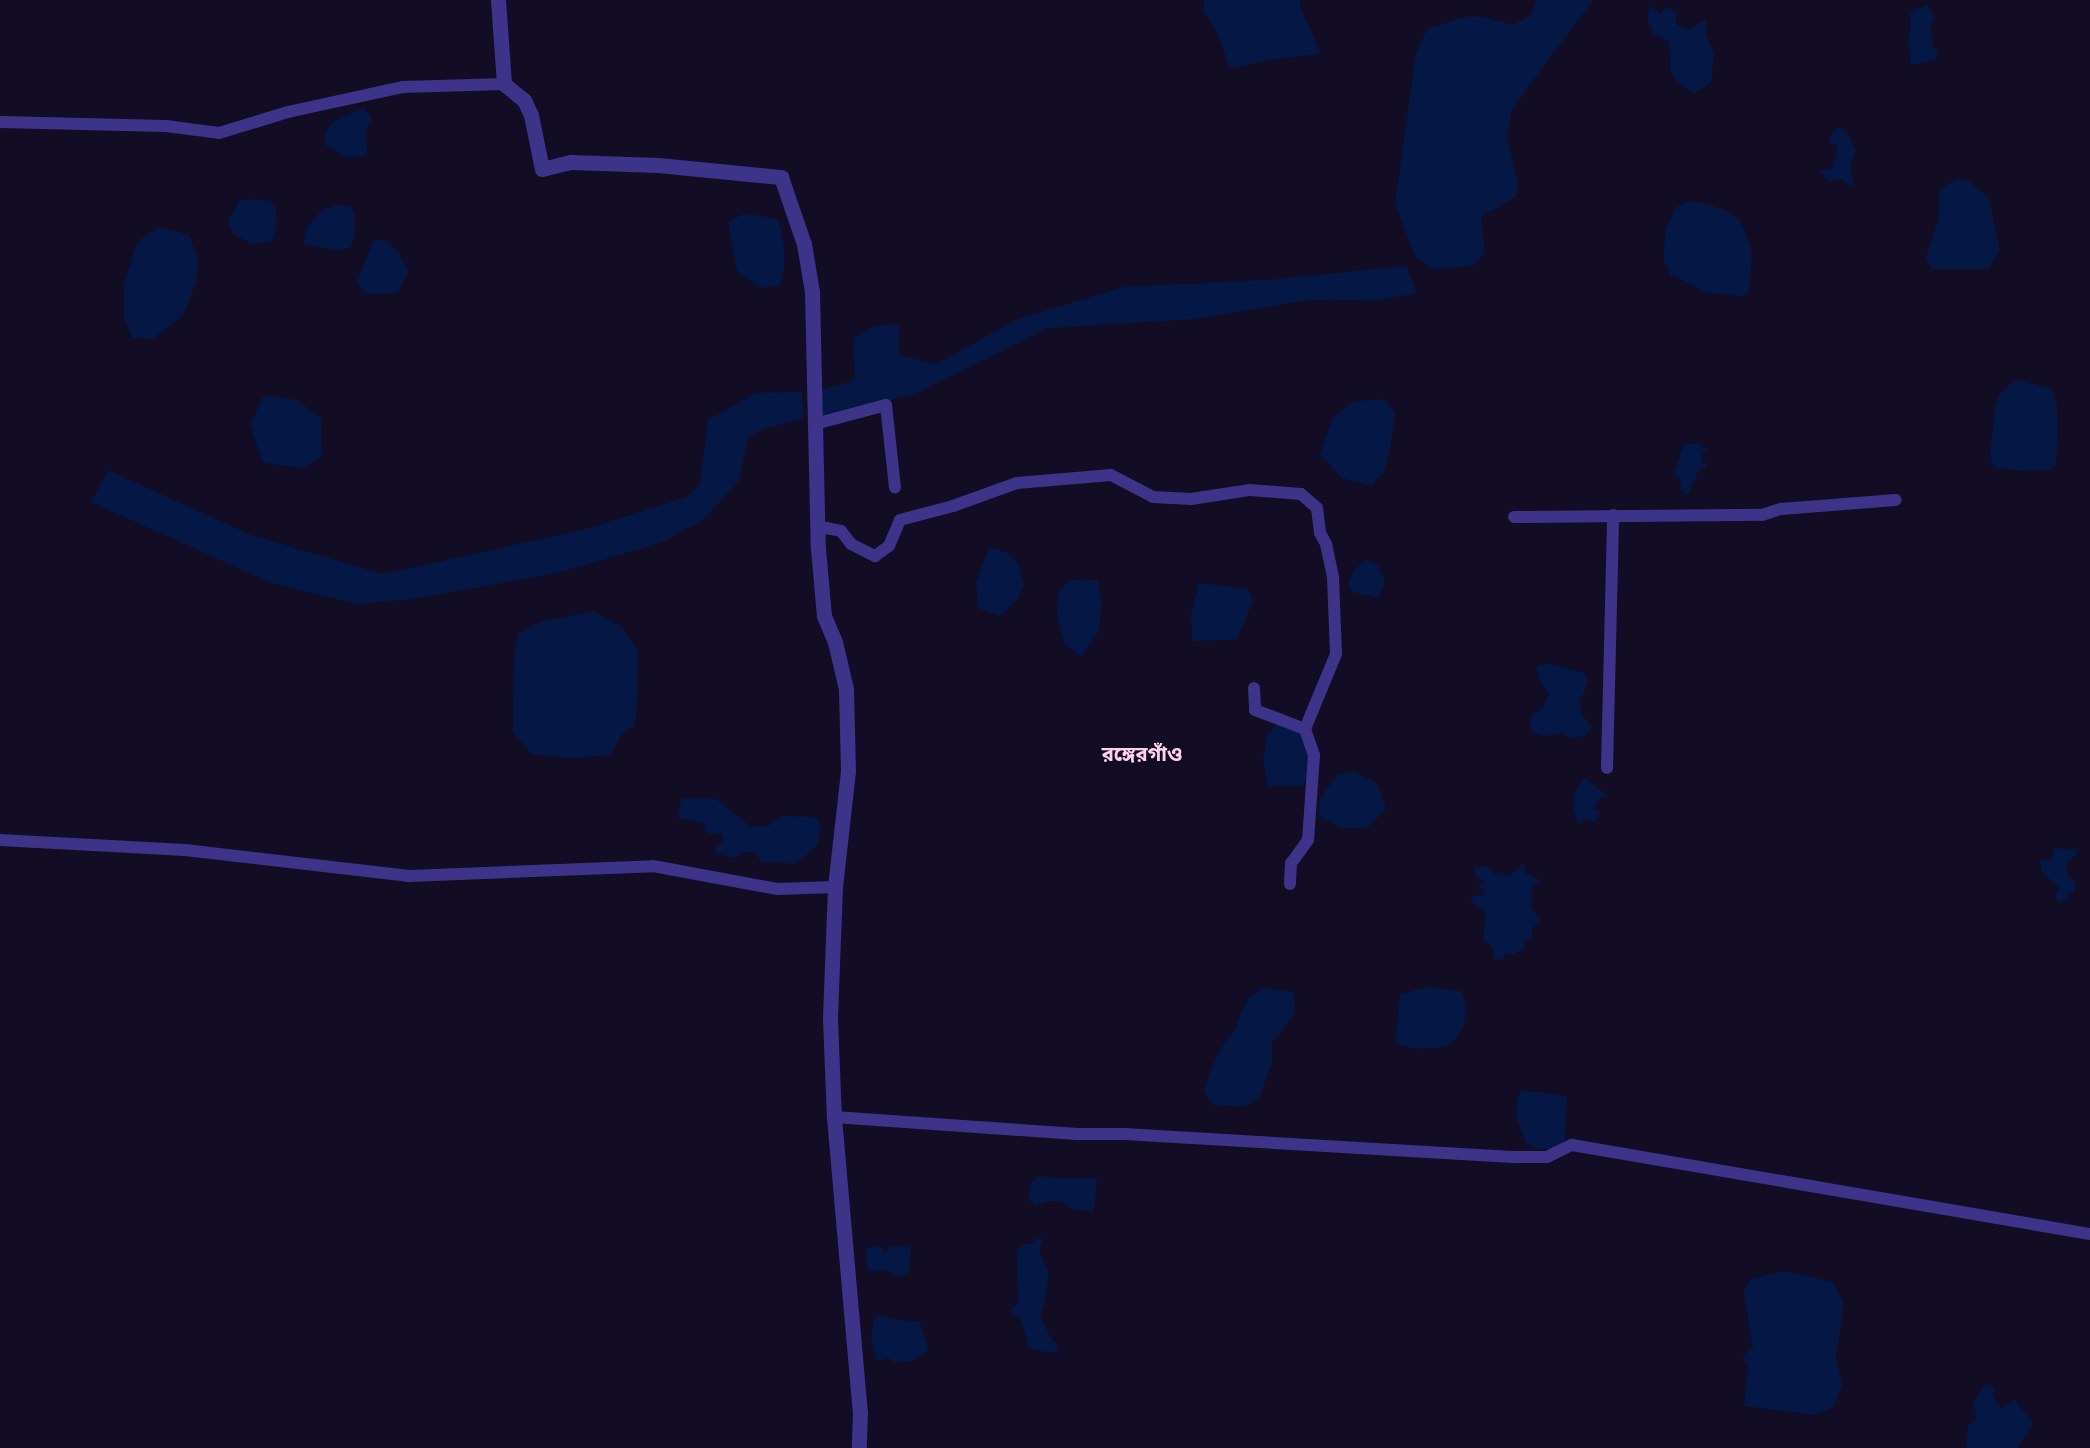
<!DOCTYPE html>
<meta charset="utf-8">
<style>
body{margin:0}
#map{position:relative;width:2090px;height:1448px;overflow:hidden;background:#120c25;font-family:"Work Sans","Noto Sans Bengali",sans-serif}
div>[style]{position:absolute}
[style*='--x']{left:calc(var(--x)*1px);top:calc(var(--y)*1px);width:calc(var(--w)*1px);rotate:calc(var(--a)*1deg)}
.water>*{inset:0;background:#051745}
.minor>*{height:12px;margin:-6px;padding:0 6px;transform-origin:6px;border-radius:6px;background:#3d3389}
.tertiary>*{height:15px;margin:-7.5px;padding:0 7.5px;transform-origin:7.5px;border-radius:7.5px;background:#3d3389}
span{translate:-50% -50%;white-space:nowrap;text-align:center;line-height:1.15;-webkit-text-stroke:5px #120c25;paint-order:stroke}
.quarter-label{font-size:20px;color:#ffd2eb;font-weight:700}
</style>
<div id="map">
<div class="water">
<i style="clip-path:polygon(1204px 0,1301px 0,1300px 6px,1321px 54px,1274px 59px,1230px 69px,1219px 36px,1204px 12px)"></i>
<i style="clip-path:polygon(1536px 0,1593px 0,1512px 109px,1507px 136px,1518px 185px,1516px 197px,1481px 217px,1485px 253px,1473px 266px,1432px 269px,1415px 256px,1395px 204px,1416px 53px,1427px 29px,1468px 16px,1485px 17px,1513px 25px,1532px 14px)"></i>
<i style="clip-path:polygon(1927px 4px,1935px 18px,1930px 25px,1933px 45px,1938px 52px,1936px 60px,1911px 65px,1911px 54px,1908px 46px,1911px 25px,1910px 13px)"></i>
<i style="clip-path:polygon(1650px 5px,1660px 14px,1667px 7px,1677px 13px,1676px 25px,1689px 29px,1706px 19px,1706px 33px,1714px 55px,1711px 83px,1694px 93px,1676px 81px,1671px 73px,1669px 42px,1654px 34px,1649px 25px,1647px 18px)"></i>
<i style="clip-path:polygon(364px 108px,372px 117px,366px 130px,367px 155px,349px 158px,326px 146px,324px 135px,334px 121px)"></i>
<i style="clip-path:polygon(1837px 127px,1847px 132px,1856px 150px,1850px 166px,1855px 188px,1840px 179px,1830px 182px,1819px 171px,1832px 168px,1838px 145px,1829px 144px,1831px 134px)"></i>
<i style="clip-path:polygon(1965px 178px,1989px 198px,2000px 250px,1989px 269px,1931px 269px,1926px 258px,1939px 217px,1939px 194px,1947px 184px)"></i>
<i style="clip-path:polygon(252px 199px,270px 201px,276px 208px,277px 225px,272px 242px,252px 244px,232px 233px,228px 221px,239px 201px)"></i>
<i style="clip-path:polygon(1686px 202px,1700px 202px,1725px 210px,1737px 217px,1744px 229px,1752px 253px,1749px 292px,1744px 296px,1707px 293px,1670px 274px,1664px 262px,1665px 232px,1675px 208px)"></i>
<i style="clip-path:polygon(337px 205px,350px 206px,355px 215px,355px 234px,351px 247px,339px 251px,303px 244px,307px 227px,322px 210px)"></i>
<i style="clip-path:polygon(745px 213px,777px 219px,781px 228px,785px 255px,783px 276px,778px 286px,760px 288px,737px 271px,728px 222px)"></i>
<i style="clip-path:polygon(159px 227px,189px 235px,198px 258px,197px 280px,184px 314px,153px 339px,132px 338px,124px 317px,124px 284px,137px 242px)"></i>
<i style="clip-path:polygon(374px 239px,389px 242px,399px 253px,409px 271px,398px 293px,366px 294px,357px 282px)"></i>
<i style="clip-path:polygon(1406px 266px,1417px 293px,1374px 301px,1309px 300px,1197px 319px,1048px 328px,917px 393px,823px 417px,819px 391px,855px 380px,853px 338px,875px 326px,899px 324px,899px 355px,936px 364px,1018px 319px,1123px 287px,1265px 280px)"></i>
<i style="clip-path:polygon(2018px 380px,2049px 388px,2054px 393px,2057px 406px,2058px 446px,2055px 466px,2050px 470px,2023px 471px,1994px 467px,1990px 455px,1995px 408px,1999px 395px,2012px 382px)"></i>
<i style="clip-path:polygon(802px 392px,804px 418px,767px 428px,748px 437px,739px 481px,704px 519px,663px 542px,557px 573px,413px 599px,357px 604px,271px 583px,91px 502px,108px 470px,251px 535px,383px 574px,582px 530px,687px 497px,700px 484px,708px 420px,756px 393px)"></i>
<i style="clip-path:polygon(264px 395px,297px 400px,321px 418px,322px 456px,305px 468px,263px 463px,250px 425px)"></i>
<i style="clip-path:polygon(1385px 399px,1395px 412px,1390px 451px,1384px 472px,1372px 486px,1342px 478px,1320px 455px,1332px 419px,1353px 401px)"></i>
<i style="clip-path:polygon(1684px 444px,1698px 444px,1707px 449px,1701px 455px,1702px 463px,1707px 462px,1705px 468px,1700px 468px,1687px 496px,1680px 490px,1681px 478px,1673px 476px)"></i>
<i style="clip-path:polygon(989px 547px,1008px 553px,1018px 563px,1024px 583px,1017px 601px,1000px 616px,978px 608px,976px 583px)"></i>
<i style="clip-path:polygon(1366px 560px,1378px 565px,1385px 581px,1378px 598px,1353px 592px,1348px 583px,1354px 570px)"></i>
<i style="clip-path:polygon(1083px 579px,1098px 581px,1102px 605px,1099px 631px,1081px 658px,1064px 642px,1057px 616px,1058px 594px,1069px 580px)"></i>
<i style="clip-path:polygon(1199px 583px,1248px 589px,1253px 601px,1237px 640px,1192px 641px,1191px 615px)"></i>
<i style="clip-path:polygon(593px 611px,622px 627px,638px 651px,637px 712px,634px 727px,623px 733px,610px 756px,564px 758px,531px 754px,513px 731px,514px 655px,518px 633px,540px 622px)"></i>
<i style="clip-path:polygon(1550px 664px,1584px 673px,1588px 681px,1583px 695px,1579px 697px,1582px 714px,1592px 728px,1586px 734px,1573px 739px,1562px 734px,1541px 736px,1531px 731px,1529px 723px,1533px 714px,1542px 709px,1549px 695px,1541px 683px,1536px 666px)"></i>
<i style="clip-path:polygon(1280px 721px,1305px 729px,1314px 768px,1302px 786px,1268px 786px,1263px 760px,1267px 735px)"></i>
<i style="clip-path:polygon(1355px 772px,1378px 784px,1386px 809px,1367px 828px,1341px 828px,1319px 816px,1319px 801px,1337px 774px)"></i>
<i style="clip-path:polygon(1584px 778px,1609px 796px,1601px 797px,1596px 804px,1594px 810px,1601px 811px,1595px 822px,1584px 820px,1578px 824px,1573px 808px,1576px 790px)"></i>
<i style="clip-path:polygon(682px 798px,716px 799px,751px 827px,768px 826px,782px 816px,816px 817px,821px 825px,819px 840px,815px 848px,795px 864px,761px 862px,756px 853px,742px 852px,734px 858px,717px 853px,715px 848px,724px 840px,722px 833px,707px 834px,704px 823px,677px 817px)"></i>
<i style="clip-path:polygon(2058px 848px,2068px 850px,2080px 848px,2067px 866px,2068px 876px,2076px 883px,2074px 892px,2068px 894px,2069px 899px,2059px 903px,2055px 896px,2060px 888px,2041px 871px,2041px 860px,2050px 860px,2055px 855px,2051px 849px)"></i>
<i style="clip-path:polygon(1521px 863px,1525px 864px,1525px 873px,1542px 881px,1533px 885px,1531px 896px,1534px 898px,1530px 907px,1541px 919px,1532px 928px,1533px 937px,1525px 941px,1523px 949px,1515px 954px,1506px 954px,1501px 961px,1494px 959px,1494px 949px,1483px 938px,1486px 913px,1470px 900px,1474px 895px,1483px 896px,1485px 890px,1477px 886px,1484px 881px,1476px 877px,1473px 865px,1478px 869px,1486px 865px,1494px 874px,1499px 872px,1507px 876px,1519px 870px)"></i>
<i style="clip-path:polygon(1429px 987px,1462px 991px,1467px 1009px,1463px 1029px,1456px 1039px,1446px 1047px,1414px 1049px,1401px 1045px,1396px 1040px,1400px 994px)"></i>
<i style="clip-path:polygon(1262px 988px,1294px 992px,1295px 1013px,1272px 1043px,1272px 1063px,1259px 1098px,1245px 1107px,1213px 1105px,1204px 1091px,1210px 1072px,1220px 1050px,1236px 1027px,1248px 998px)"></i>
<i style="clip-path:polygon(1522px 1090px,1567px 1096px,1564px 1150px,1538px 1149px,1526px 1144px,1516px 1116px,1518px 1098px)"></i>
<i style="clip-path:polygon(1040px 1176px,1062px 1179px,1097px 1178px,1094px 1211px,1073px 1210px,1062px 1201px,1049px 1201px,1035px 1206px,1030px 1201px,1029px 1192px,1032px 1181px)"></i>
<i style="clip-path:polygon(1043px 1238px,1039px 1251px,1049px 1274px,1044px 1307px,1040px 1316px,1051px 1338px,1057px 1344px,1059px 1351px,1052px 1353px,1033px 1349px,1029px 1346px,1020px 1318px,1009px 1311px,1018px 1303px,1017px 1251px,1024px 1244px,1032px 1244px,1036px 1239px)"></i>
<i style="clip-path:polygon(880px 1246px,885px 1253px,891px 1246px,911px 1247px,909px 1272px,898px 1277px,889px 1271px,870px 1271px,866px 1263px,867px 1248px)"></i>
<i style="clip-path:polygon(1784px 1271px,1833px 1282px,1844px 1303px,1836px 1357px,1842px 1385px,1833px 1408px,1815px 1415px,1744px 1406px,1748px 1366px,1742px 1357px,1753px 1348px,1743px 1290px,1752px 1279px)"></i>
<i style="clip-path:polygon(879px 1315px,904px 1321px,919px 1321px,928px 1347px,926px 1353px,911px 1361px,894px 1362px,888px 1358px,877px 1361px,871px 1340px,874px 1318px)"></i>
<i style="clip-path:polygon(1986px 1383px,1995px 1389px,1992px 1394px,2002px 1408px,2014px 1399px,2034px 1424px,2017px 1448px,1966px 1448px,1968px 1425px,1977px 1420px,1973px 1403px)"></i>
</div>
<div class="minor">
<i style="--x:0;--y:122;--w:166;--a:1.4"></i>
<i style="--x:166;--y:126;--w:53;--a:7.5"></i>
<i style="--x:219;--y:133;--w:72;--a:-16.9"></i>
<i style="--x:288;--y:112;--w:118;--a:-12.3"></i>
<i style="--x:403;--y:87;--w:101;--a:-1.7"></i>
<i style="--x:815;--y:424;--w:73;--a:-15"></i>
<i style="--x:886;--y:405;--w:83;--a:83.8"></i>
<i style="--x:1514;--y:517;--w:248;--a:-0.5"></i>
<i style="--x:1762;--y:515;--w:20;--a:-18"></i>
<i style="--x:1781;--y:509;--w:115;--a:-4.5"></i>
<i style="--x:818;--y:531;--w:9;--a:-21"></i>
<i style="--x:826;--y:528;--w:15;--a:11"></i>
<i style="--x:841;--y:531;--w:16;--a:52"></i>
<i style="--x:851;--y:544;--w:27;--a:27"></i>
<i style="--x:875;--y:556;--w:17;--a:-36"></i>
<i style="--x:889;--y:546;--w:28;--a:-67"></i>
<i style="--x:900;--y:520;--w:55;--a:-14.8"></i>
<i style="--x:953;--y:506;--w:68;--a:-19.8"></i>
<i style="--x:1017;--y:483;--w:94;--a:-4.9"></i>
<i style="--x:1111;--y:475;--w:47;--a:27.6"></i>
<i style="--x:1153;--y:497;--w:38;--a:3"></i>
<i style="--x:1191;--y:499;--w:60;--a:-8.7"></i>
<i style="--x:1250;--y:490;--w:51;--a:4.5"></i>
<i style="--x:1301;--y:494;--w:21;--a:41"></i>
<i style="--x:1317;--y:508;--w:25;--a:83"></i>
<i style="--x:1320;--y:533;--w:13;--a:61"></i>
<i style="--x:1326;--y:544;--w:35;--a:78"></i>
<i style="--x:1333;--y:578;--w:76;--a:87.7"></i>
<i style="--x:1336;--y:654;--w:81;--a:112.5"></i>
<i style="--x:1254;--y:688;--w:22;--a:87"></i>
<i style="--x:1255;--y:710;--w:53;--a:20.8"></i>
<i style="--x:1305;--y:729;--w:28;--a:71"></i>
<i style="--x:1314;--y:755;--w:85;--a:94"></i>
<i style="--x:1308;--y:840;--w:29;--a:126"></i>
<i style="--x:1291;--y:863;--w:21;--a:93"></i>
<i style="--x:1607;--y:768;--w:253;--a:-88.6"></i>
<i style="--x:0;--y:840;--w:185;--a:3.1"></i>
<i style="--x:185;--y:850;--w:226;--a:6.6"></i>
<i style="--x:409;--y:876;--w:244;--a:-2.3"></i>
<i style="--x:653;--y:866;--w:126;--a:10.5"></i>
<i style="--x:777;--y:889;--w:58;--a:-2"></i>
<i style="--x:834;--y:1117;--w:244;--a:4"></i>
<i style="--x:1077;--y:1134;--w:47;--a:0"></i>
<i style="--x:1124;--y:1134;--w:393;--a:3.4"></i>
<i style="--x:1516;--y:1157;--w:31;--a:0"></i>
<i style="--x:1547;--y:1157;--w:28;--a:-26"></i>
<i style="--x:1572;--y:1145;--w:526;--a:9.75"></i>
</div>
<div class="tertiary">
<i style="--x:498;--y:0;--w:84;--a:85.9"></i>
<i style="--x:504;--y:84;--w:26;--a:39"></i>
<i style="--x:524;--y:100;--w:17;--a:65"></i>
<i style="--x:531;--y:115;--w:55;--a:78.5"></i>
<i style="--x:542;--y:169;--w:30;--a:-14"></i>
<i style="--x:571;--y:162;--w:87;--a:2"></i>
<i style="--x:658;--y:165;--w:124;--a:5.6"></i>
<i style="--x:781;--y:177;--w:71;--a:71.1"></i>
<i style="--x:804;--y:244;--w:49;--a:80.5"></i>
<i style="--x:812;--y:292;--w:256;--a:88.7"></i>
<i style="--x:818;--y:548;--w:68;--a:85"></i>
<i style="--x:824;--y:616;--w:28;--a:67"></i>
<i style="--x:835;--y:642;--w:48;--a:76.8"></i>
<i style="--x:846;--y:689;--w:82;--a:88.6"></i>
<i style="--x:848;--y:771;--w:117;--a:96.4"></i>
<i style="--x:835;--y:887;--w:132;--a:92.2"></i>
<i style="--x:830;--y:1019;--w:98;--a:87.7"></i>
<i style="--x:834;--y:1117;--w:296;--a:85"></i>
<i style="--x:860;--y:1412;--w:36;--a:92"></i>
</div>
<div class="quarter-label">
<span style="left:1142px;top:754px">রঙ্গেরগাঁও</span>
</div>
</div>
